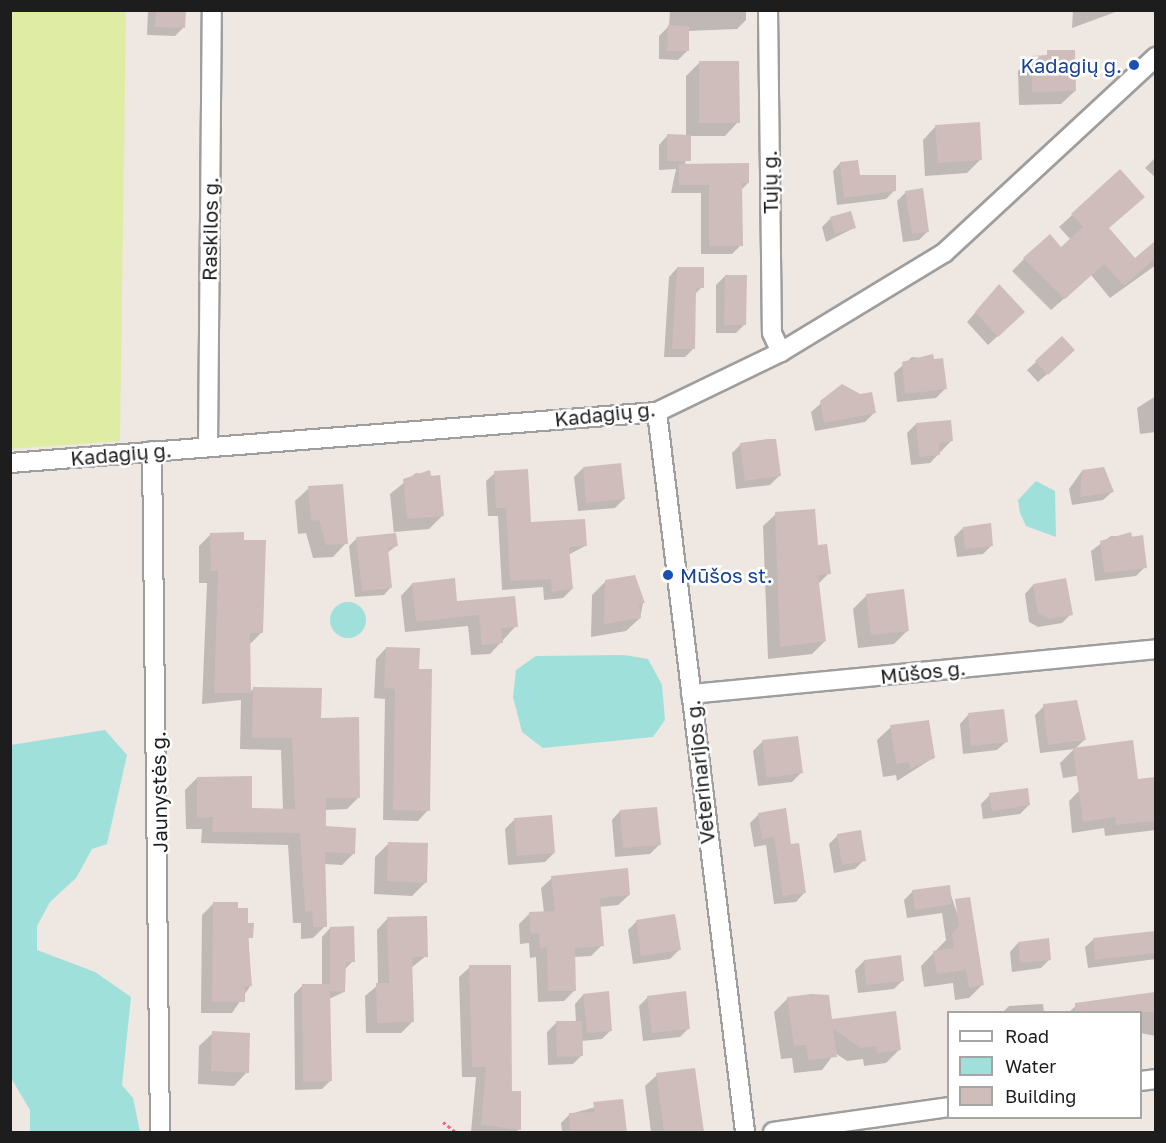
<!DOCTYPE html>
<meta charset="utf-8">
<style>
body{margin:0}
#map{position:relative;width:1166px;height:1143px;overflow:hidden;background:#efe7e2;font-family:"Golos Text",sans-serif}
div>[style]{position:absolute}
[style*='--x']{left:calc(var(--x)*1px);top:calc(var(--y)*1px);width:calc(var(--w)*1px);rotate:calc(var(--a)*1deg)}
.grass>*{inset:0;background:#dfeda4}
.water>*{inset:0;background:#9fe0da}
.round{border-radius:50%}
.shadow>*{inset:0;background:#0003}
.building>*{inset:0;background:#cfbdbb}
.path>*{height:3px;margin-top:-1.5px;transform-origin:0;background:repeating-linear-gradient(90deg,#ff6384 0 3px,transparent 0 6px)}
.roads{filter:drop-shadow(2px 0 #9e9e9e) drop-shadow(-2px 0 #9e9e9e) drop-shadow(0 2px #9e9e9e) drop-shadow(0 -2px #9e9e9e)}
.street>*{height:18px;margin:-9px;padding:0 9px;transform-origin:9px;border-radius:9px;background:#fff}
.dots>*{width:16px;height:16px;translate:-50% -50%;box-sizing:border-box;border:3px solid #fff;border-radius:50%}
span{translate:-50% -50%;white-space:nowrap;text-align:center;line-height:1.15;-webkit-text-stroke:5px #fff;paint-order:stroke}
.transit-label{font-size:20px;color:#164399}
.right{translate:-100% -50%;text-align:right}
.left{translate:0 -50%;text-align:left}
.street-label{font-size:20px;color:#1d1d1d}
.frame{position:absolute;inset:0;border:12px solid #1d1d1d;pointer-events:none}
.legend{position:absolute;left:947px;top:1011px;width:195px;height:108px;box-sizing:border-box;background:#fff;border:2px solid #a5a5a5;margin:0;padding:8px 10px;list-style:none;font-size:18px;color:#1d1d1d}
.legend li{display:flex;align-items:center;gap:12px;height:30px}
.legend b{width:30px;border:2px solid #a5a5a5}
</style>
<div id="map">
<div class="grass">
<i style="clip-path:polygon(11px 10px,126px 11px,120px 441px,11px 449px)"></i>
</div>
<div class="water">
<i style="clip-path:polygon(1036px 481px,1055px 491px,1056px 537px,1026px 526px,1020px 513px,1018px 500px)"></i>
<i class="round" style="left:330px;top:602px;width:36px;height:36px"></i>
<i style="clip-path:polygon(624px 655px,648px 659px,662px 685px,665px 720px,653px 737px,543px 748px,522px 732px,513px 697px,516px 670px,536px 656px)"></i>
<i style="clip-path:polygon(105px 730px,127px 755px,107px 844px,92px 849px,76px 878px,50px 902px,37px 926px,37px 950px,95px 972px,131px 997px,122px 1085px,133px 1098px,140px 1132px,30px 1132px,30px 1110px,11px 1078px,11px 745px)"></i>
</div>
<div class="shadow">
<i style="clip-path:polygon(148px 10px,184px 10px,184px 27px,175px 36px,147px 35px)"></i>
<i style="clip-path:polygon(670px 10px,746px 10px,746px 20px,737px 29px,687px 31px,687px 51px,678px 60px,659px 59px,659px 36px,669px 26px)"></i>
<i style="clip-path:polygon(1073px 10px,1121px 10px,1072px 28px)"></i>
<i style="clip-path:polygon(1032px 57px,1075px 91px,1061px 104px,1019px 105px,1018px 71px)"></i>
<i style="clip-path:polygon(699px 63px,738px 122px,725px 136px,689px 136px,685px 165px,748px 183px,741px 190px,741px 245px,732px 254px,701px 254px,701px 193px,671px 193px,676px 169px,659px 170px,659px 145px,667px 136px,686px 136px,686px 76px)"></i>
<i style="clip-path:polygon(936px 126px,981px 159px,967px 173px,925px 176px,923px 140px)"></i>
<i style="clip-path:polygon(1156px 157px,1156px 178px,1145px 168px)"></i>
<i style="clip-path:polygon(840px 163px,859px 177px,894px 191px,886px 199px,837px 205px,833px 171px)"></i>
<i style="clip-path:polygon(906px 192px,928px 231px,919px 240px,903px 242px,897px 201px)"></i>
<i style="clip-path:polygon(1072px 215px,1108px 229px,1135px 260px,1156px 243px,1156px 265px,1110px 298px,1091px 275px,1051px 310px,1012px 271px,1024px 259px,1061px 249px,1071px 240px,1059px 227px)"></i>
<i style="clip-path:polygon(831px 218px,854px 228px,826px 242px,822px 227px)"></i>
<i style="clip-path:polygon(677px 268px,702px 287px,694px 295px,694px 348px,685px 357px,664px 357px,669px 277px)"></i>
<i style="clip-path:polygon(725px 276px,745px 324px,736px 333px,716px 333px,716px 285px)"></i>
<i style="clip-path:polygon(991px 295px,1014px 321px,988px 345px,967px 322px)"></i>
<i style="clip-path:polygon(912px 357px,942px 360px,945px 389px,936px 398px,897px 402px,894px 373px)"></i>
<i style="clip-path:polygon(1064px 359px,1038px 382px,1027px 370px,1036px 362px)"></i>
<i style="clip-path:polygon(842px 385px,874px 413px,865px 422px,815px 431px,811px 412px)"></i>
<i style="clip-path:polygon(1156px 396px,1156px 432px,1140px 434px,1137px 408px)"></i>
<i style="clip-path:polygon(916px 424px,951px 441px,930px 463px,911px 465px,907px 433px)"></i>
<i style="clip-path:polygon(741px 444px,779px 476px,770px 485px,736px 489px,732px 453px)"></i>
<i style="clip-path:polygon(583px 468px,624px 499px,615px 508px,578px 511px,574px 477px)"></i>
<i style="clip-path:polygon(1082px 471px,1112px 492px,1103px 500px,1072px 505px,1069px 489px)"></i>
<i style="clip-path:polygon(416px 473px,439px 477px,443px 515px,429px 529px,394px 532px,396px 546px,387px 553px,391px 587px,384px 595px,355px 597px,349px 546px,356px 539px,394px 534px,390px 494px)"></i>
<i style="clip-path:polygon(495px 473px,529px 524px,585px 546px,568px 555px,572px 589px,563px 598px,544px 600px,543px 587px,502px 590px,498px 516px,488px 516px,486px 481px)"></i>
<i style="clip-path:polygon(309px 488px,346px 543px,333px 557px,313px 558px,306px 533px,298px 534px,295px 501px)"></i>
<i style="clip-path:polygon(776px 514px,817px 547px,829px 573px,817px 585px,825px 641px,812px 654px,768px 659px,763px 526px)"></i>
<i style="clip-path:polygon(963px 528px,992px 545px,983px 554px,957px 557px,954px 537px)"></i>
<i style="clip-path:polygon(211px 534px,262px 632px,249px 645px,249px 693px,253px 689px,320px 719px,359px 797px,347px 809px,325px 810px,324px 828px,354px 853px,342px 865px,324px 864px,325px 926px,313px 938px,301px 939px,301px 923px,293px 923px,288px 845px,201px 843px,202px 829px,186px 829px,185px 790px,197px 778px,250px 810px,283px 810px,281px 750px,240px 749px,241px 700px,202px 704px,207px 583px,199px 583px,199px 546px)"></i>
<i style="clip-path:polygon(1111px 536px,1141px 537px,1145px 567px,1136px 576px,1095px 581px,1091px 551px)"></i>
<i style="clip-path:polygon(606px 581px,643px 603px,640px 618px,626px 631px,591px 637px,592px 595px)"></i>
<i style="clip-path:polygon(412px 584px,456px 602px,516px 626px,490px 654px,471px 655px,468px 626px,405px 632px,401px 596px)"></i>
<i style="clip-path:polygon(1033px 585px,1071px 614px,1062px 623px,1038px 627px,1029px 622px,1025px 594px)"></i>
<i style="clip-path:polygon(867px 595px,908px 630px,894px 644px,858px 648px,853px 609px)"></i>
<i style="clip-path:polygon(386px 648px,418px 670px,428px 810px,418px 821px,383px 820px,385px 699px,374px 698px,376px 659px)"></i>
<i style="clip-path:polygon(1044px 706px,1084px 740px,1075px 749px,1120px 769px,1063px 778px,1060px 763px,1074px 749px,1040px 753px,1035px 715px)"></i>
<i style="clip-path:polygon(968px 715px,1006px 742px,997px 750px,963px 754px,960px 724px)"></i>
<i style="clip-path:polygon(891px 727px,933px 758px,897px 781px,896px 775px,883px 777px,877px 740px)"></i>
<i style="clip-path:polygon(762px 742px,801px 773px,792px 782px,758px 786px,753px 751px)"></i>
<i style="clip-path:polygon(1156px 781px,1156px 830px,1105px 836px,1104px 828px,1072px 833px,1069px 801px,1080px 790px)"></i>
<i style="clip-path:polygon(990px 795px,1029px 805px,1020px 814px,983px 819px,981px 804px)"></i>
<i style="clip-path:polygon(620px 811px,659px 845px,650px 854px,615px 857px,612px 820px)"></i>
<i style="clip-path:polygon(759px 814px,790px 846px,804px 893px,796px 902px,774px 904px,766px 845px,754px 847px,750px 823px)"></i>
<i style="clip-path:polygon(514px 820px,554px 853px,545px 862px,508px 865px,505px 829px)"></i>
<i style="clip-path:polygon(838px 835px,864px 860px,855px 869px,834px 873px,829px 844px)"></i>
<i style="clip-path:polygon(389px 843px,426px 882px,412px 896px,374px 894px,375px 857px)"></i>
<i style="clip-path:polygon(552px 878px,629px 895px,618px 905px,599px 907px,602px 945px,591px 956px,574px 957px,575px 990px,564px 1001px,538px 1002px,536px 957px,530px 958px,529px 943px,520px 944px,519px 924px,530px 913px,544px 913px,541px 888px)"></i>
<i style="clip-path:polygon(948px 887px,982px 985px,969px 998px,955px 1000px,953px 983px,924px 987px,921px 966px,946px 940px,942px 913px,907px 918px,904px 900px,913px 891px)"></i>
<i style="clip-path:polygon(214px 903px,247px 910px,251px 985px,232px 1013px,201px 1013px,202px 915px)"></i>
<i style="clip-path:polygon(388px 918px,426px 956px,411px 968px,412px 1022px,401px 1033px,366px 1033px,365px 996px,378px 985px,377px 930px)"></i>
<i style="clip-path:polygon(637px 921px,679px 950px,670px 959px,633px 964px,628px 930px)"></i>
<i style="clip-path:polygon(1156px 926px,1156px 959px,1088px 968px,1085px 947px,1094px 939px,1154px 933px)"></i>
<i style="clip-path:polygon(330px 928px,353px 961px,344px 970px,344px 992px,329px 999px,330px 1081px,322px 1089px,295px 1090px,294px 994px,303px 985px,322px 985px,322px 937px)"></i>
<i style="clip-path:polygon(1018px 943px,1050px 959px,1041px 968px,1012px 972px,1010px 952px)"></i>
<i style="clip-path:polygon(864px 961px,903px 980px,894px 989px,858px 993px,855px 970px)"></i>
<i style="clip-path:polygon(470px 967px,519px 1129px,516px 1132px,471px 1132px,476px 1077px,462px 1077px,459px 977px)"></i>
<i style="clip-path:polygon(1156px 993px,1156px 1036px,1140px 1033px,1140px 1012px,1069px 1012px,1077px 1005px)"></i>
<i style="clip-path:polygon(583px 995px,611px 1030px,602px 1039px,581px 1041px,582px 1055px,573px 1064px,548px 1065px,547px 1032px,556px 1023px,576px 1023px,575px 1004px)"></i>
<i style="clip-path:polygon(648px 997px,689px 1028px,680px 1037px,643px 1041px,639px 1006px)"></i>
<i style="clip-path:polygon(788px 998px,831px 1021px,900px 1049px,886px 1063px,864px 1066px,863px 1059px,847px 1061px,835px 1053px,822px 1070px,794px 1073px,792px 1058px,781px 1059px,774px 1012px)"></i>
<i style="clip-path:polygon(1043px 1004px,1044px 1012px,1003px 1012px,1009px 1006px)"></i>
<i style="clip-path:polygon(213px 1033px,247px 1072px,234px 1086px,198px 1084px,199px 1046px)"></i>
<i style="clip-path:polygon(694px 1070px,703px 1132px,651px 1132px,645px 1086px,657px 1075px)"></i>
<i style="clip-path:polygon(621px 1100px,623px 1132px,562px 1132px,561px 1123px,570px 1114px)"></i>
</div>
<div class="building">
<i style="clip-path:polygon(156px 10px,186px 10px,185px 28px,155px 27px)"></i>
<i style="clip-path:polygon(668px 25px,689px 26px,689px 51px,667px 51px)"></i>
<i style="clip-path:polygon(1047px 50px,1075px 50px,1076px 91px,1032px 92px,1031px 56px,1047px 55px)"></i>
<i style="clip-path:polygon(699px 61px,739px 61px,740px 123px,699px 123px)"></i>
<i style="clip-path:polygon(980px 122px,982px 160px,938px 163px,935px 125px)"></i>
<i style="clip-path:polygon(667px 134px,691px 135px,691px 161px,667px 161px)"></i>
<i style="clip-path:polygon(858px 160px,860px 175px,896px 175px,896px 191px,844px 198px,840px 162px)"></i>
<i style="clip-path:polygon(749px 163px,749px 183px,742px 183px,743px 246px,709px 246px,709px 185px,679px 185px,679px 164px)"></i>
<i style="clip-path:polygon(1120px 169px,1145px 197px,1109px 228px,1135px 258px,1155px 241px,1155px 258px,1124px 286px,1104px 264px,1065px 299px,1023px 258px,1050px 234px,1061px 247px,1083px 227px,1071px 214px)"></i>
<i style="clip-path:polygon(923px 188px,929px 232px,912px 234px,905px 191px)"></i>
<i style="clip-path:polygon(851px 211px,856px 228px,835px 234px,830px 217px)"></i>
<i style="clip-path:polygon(677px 267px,704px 267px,704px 288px,696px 288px,695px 349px,672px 349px)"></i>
<i style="clip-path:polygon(725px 275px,747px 275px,746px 325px,724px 325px)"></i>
<i style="clip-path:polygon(999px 284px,1025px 312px,998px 337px,975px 312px)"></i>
<i style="clip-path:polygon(1062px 336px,1075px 350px,1048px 375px,1035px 361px)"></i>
<i style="clip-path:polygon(933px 354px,934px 359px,943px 358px,947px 389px,905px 394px,902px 362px)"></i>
<i style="clip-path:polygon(842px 384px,860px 394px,872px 392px,876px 413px,824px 423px,820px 401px)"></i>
<i style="clip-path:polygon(951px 420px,953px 441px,939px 443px,940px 455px,919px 457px,916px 423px)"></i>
<i style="clip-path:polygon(768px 439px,776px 439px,781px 476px,745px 481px,740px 443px)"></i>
<i style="clip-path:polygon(621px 463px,625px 499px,586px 503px,583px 467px)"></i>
<i style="clip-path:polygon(1104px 467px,1114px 492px,1080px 497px,1082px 470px)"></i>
<i style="clip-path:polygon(528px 469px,531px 522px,585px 519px,587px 546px,569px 547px,573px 589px,552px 592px,551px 579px,510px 581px,506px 508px,496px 508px,494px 471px)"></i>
<i style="clip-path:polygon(430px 470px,431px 476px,440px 475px,444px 516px,407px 519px,403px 479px)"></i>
<i style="clip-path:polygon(343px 484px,348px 544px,326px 545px,319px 520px,311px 521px,308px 486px)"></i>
<i style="clip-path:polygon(815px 509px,818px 545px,827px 544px,831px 574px,818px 575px,826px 641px,780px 647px,775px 512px)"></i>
<i style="clip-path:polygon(991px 523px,993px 546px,965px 549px,963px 527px)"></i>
<i style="clip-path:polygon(244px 532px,244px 540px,266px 540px,263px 633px,250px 633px,251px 693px,214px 693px,218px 571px,211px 571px,210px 533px)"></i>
<i style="clip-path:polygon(1131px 532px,1132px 537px,1143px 535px,1147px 568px,1104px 573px,1100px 541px)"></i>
<i style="clip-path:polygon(396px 533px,398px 546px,388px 548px,392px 588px,362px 591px,356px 537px)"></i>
<i style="clip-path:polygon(635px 575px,645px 603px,639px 604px,641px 618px,604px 624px,605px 580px)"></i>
<i style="clip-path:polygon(455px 578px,457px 601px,515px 596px,518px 627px,501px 628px,503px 643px,482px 645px,479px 615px,416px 622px,412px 583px)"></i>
<i style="clip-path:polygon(1066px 578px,1073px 615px,1048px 619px,1038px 613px,1033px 584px)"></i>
<i style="clip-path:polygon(904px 589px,909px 631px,871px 635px,866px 594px)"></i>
<i style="clip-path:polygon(386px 647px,420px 648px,419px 669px,432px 669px,430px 811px,393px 810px,395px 689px,384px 688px)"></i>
<i style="clip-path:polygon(253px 687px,322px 688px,321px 718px,359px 717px,360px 798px,326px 798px,326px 826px,356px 828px,355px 854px,325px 852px,327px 927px,313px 927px,312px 911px,305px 912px,300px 833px,212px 832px,213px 817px,197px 818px,197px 777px,252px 776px,252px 808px,295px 809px,292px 738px,252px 738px)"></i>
<i style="clip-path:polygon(1077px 700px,1086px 740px,1048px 745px,1043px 704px)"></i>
<i style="clip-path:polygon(1004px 709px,1008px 742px,971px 746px,968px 713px)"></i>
<i style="clip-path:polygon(929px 720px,935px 758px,910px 769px,909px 762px,896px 764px,890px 725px)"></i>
<i style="clip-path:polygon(798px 736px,803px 773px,767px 778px,762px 740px)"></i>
<i style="clip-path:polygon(1133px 740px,1138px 779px,1155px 777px,1155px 821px,1116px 825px,1115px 817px,1083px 822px,1073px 748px)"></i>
<i style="clip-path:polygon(1028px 788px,1030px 805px,992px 811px,989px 793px)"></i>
<i style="clip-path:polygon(657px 807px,661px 845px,623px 848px,620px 810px)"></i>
<i style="clip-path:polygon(786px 808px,791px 844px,799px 843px,806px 893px,783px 896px,774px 837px,762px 839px,758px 813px)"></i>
<i style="clip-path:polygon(552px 815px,555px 853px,517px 856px,514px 818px)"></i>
<i style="clip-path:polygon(861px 830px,866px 861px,842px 865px,837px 834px)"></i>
<i style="clip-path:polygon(388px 842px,428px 843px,427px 883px,387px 881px)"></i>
<i style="clip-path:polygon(628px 868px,630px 895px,600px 898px,604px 946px,575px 948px,576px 991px,548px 991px,547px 947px,540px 948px,539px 933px,531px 934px,529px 912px,555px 911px,551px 876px)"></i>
<i style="clip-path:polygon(950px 885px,952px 904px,915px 910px,912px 890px)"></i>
<i style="clip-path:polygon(970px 897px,984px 985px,969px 988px,966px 970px,937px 974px,933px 951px,954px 948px,952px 934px,959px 925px,955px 899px)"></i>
<i style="clip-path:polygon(213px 902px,238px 902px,238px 908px,248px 908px,248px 923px,254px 923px,253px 938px,248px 938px,252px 986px,245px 986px,245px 1002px,212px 1002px)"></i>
<i style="clip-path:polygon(675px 914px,681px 950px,641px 956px,636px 920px)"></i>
<i style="clip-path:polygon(427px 916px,428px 957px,412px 957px,414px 1022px,377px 1023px,376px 983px,389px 983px,387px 917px)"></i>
<i style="clip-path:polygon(354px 926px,355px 962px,346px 962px,345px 992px,330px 991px,332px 1081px,303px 1082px,302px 984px,330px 984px,330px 927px)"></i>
<i style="clip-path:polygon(1155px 931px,1155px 953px,1095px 960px,1093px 938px)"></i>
<i style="clip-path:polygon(1049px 938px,1051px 960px,1020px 963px,1018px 942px)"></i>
<i style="clip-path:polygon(901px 955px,904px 981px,866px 985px,864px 960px)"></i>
<i style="clip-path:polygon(469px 965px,511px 965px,512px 1091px,521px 1091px,521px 1130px,481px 1125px,486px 1067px,472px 1067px)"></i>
<i style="clip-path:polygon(609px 991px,612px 1031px,587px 1033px,583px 994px)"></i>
<i style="clip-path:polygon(686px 991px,690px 1029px,652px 1033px,647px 996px)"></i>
<i style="clip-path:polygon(1155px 992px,1155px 1012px,1075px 1012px,1075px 1003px)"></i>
<i style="clip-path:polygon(811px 994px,829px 995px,832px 1019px,896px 1011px,901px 1050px,877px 1053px,876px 1046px,861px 1048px,833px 1029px,837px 1057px,808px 1060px,806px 1045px,794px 1046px,787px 997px)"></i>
<i style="clip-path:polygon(556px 1021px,582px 1021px,583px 1056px,557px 1057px)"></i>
<i style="clip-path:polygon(212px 1031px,250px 1033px,249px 1073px,211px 1071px)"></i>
<i style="clip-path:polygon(695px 1068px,704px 1132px,664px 1132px,656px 1073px)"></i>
<i style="clip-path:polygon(623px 1099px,627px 1132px,570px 1132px,569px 1113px,595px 1112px,593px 1102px)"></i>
</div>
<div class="path">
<i style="--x:443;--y:1122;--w:16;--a:38"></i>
</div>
<div class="roads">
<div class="street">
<i style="--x:768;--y:10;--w:323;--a:89.3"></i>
<i style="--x:772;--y:333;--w:21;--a:65"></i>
<i style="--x:657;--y:412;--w:725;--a:83.03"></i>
<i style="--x:208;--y:447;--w:437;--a:-89.5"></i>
<i style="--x:152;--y:451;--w:681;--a:89.33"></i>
<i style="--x:10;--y:463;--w:649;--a:-4.51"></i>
<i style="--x:657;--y:412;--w:138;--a:-25.8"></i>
<i style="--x:781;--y:352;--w:191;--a:-31.3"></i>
<i style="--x:944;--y:253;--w:289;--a:-42.8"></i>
<i style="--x:691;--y:694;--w:467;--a:-5.5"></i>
<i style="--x:1140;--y:1081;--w:16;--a:-7"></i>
<i style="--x:773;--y:1132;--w:177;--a:-8.1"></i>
</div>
</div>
<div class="dots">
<i style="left:1134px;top:65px;background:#1a4fb4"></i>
<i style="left:668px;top:575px;background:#1a4fb4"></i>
</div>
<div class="transit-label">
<span class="right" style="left:1122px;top:65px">Kadagių g.</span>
<span class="left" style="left:680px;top:575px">Mūšos st.</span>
</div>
<div class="street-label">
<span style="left:770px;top:182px;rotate:-91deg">Tujų g.</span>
<span style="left:210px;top:229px;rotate:-89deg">Raskilos g.</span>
<span style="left:605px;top:414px;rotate:-6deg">Kadagių g.</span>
<span style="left:121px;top:454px;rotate:-5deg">Kadagių g.</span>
<span style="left:923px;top:672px;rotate:-6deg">Mūšos g.</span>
<span style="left:700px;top:772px;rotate:-96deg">Veterinarijos g.</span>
<span style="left:159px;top:792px;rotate:-91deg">Jaunystės g.</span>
</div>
<div class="frame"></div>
<ul class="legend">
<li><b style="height:8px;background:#fff"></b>Road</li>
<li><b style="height:16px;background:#9fe0da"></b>Water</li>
<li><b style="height:16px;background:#cfbdbb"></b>Building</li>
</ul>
</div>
